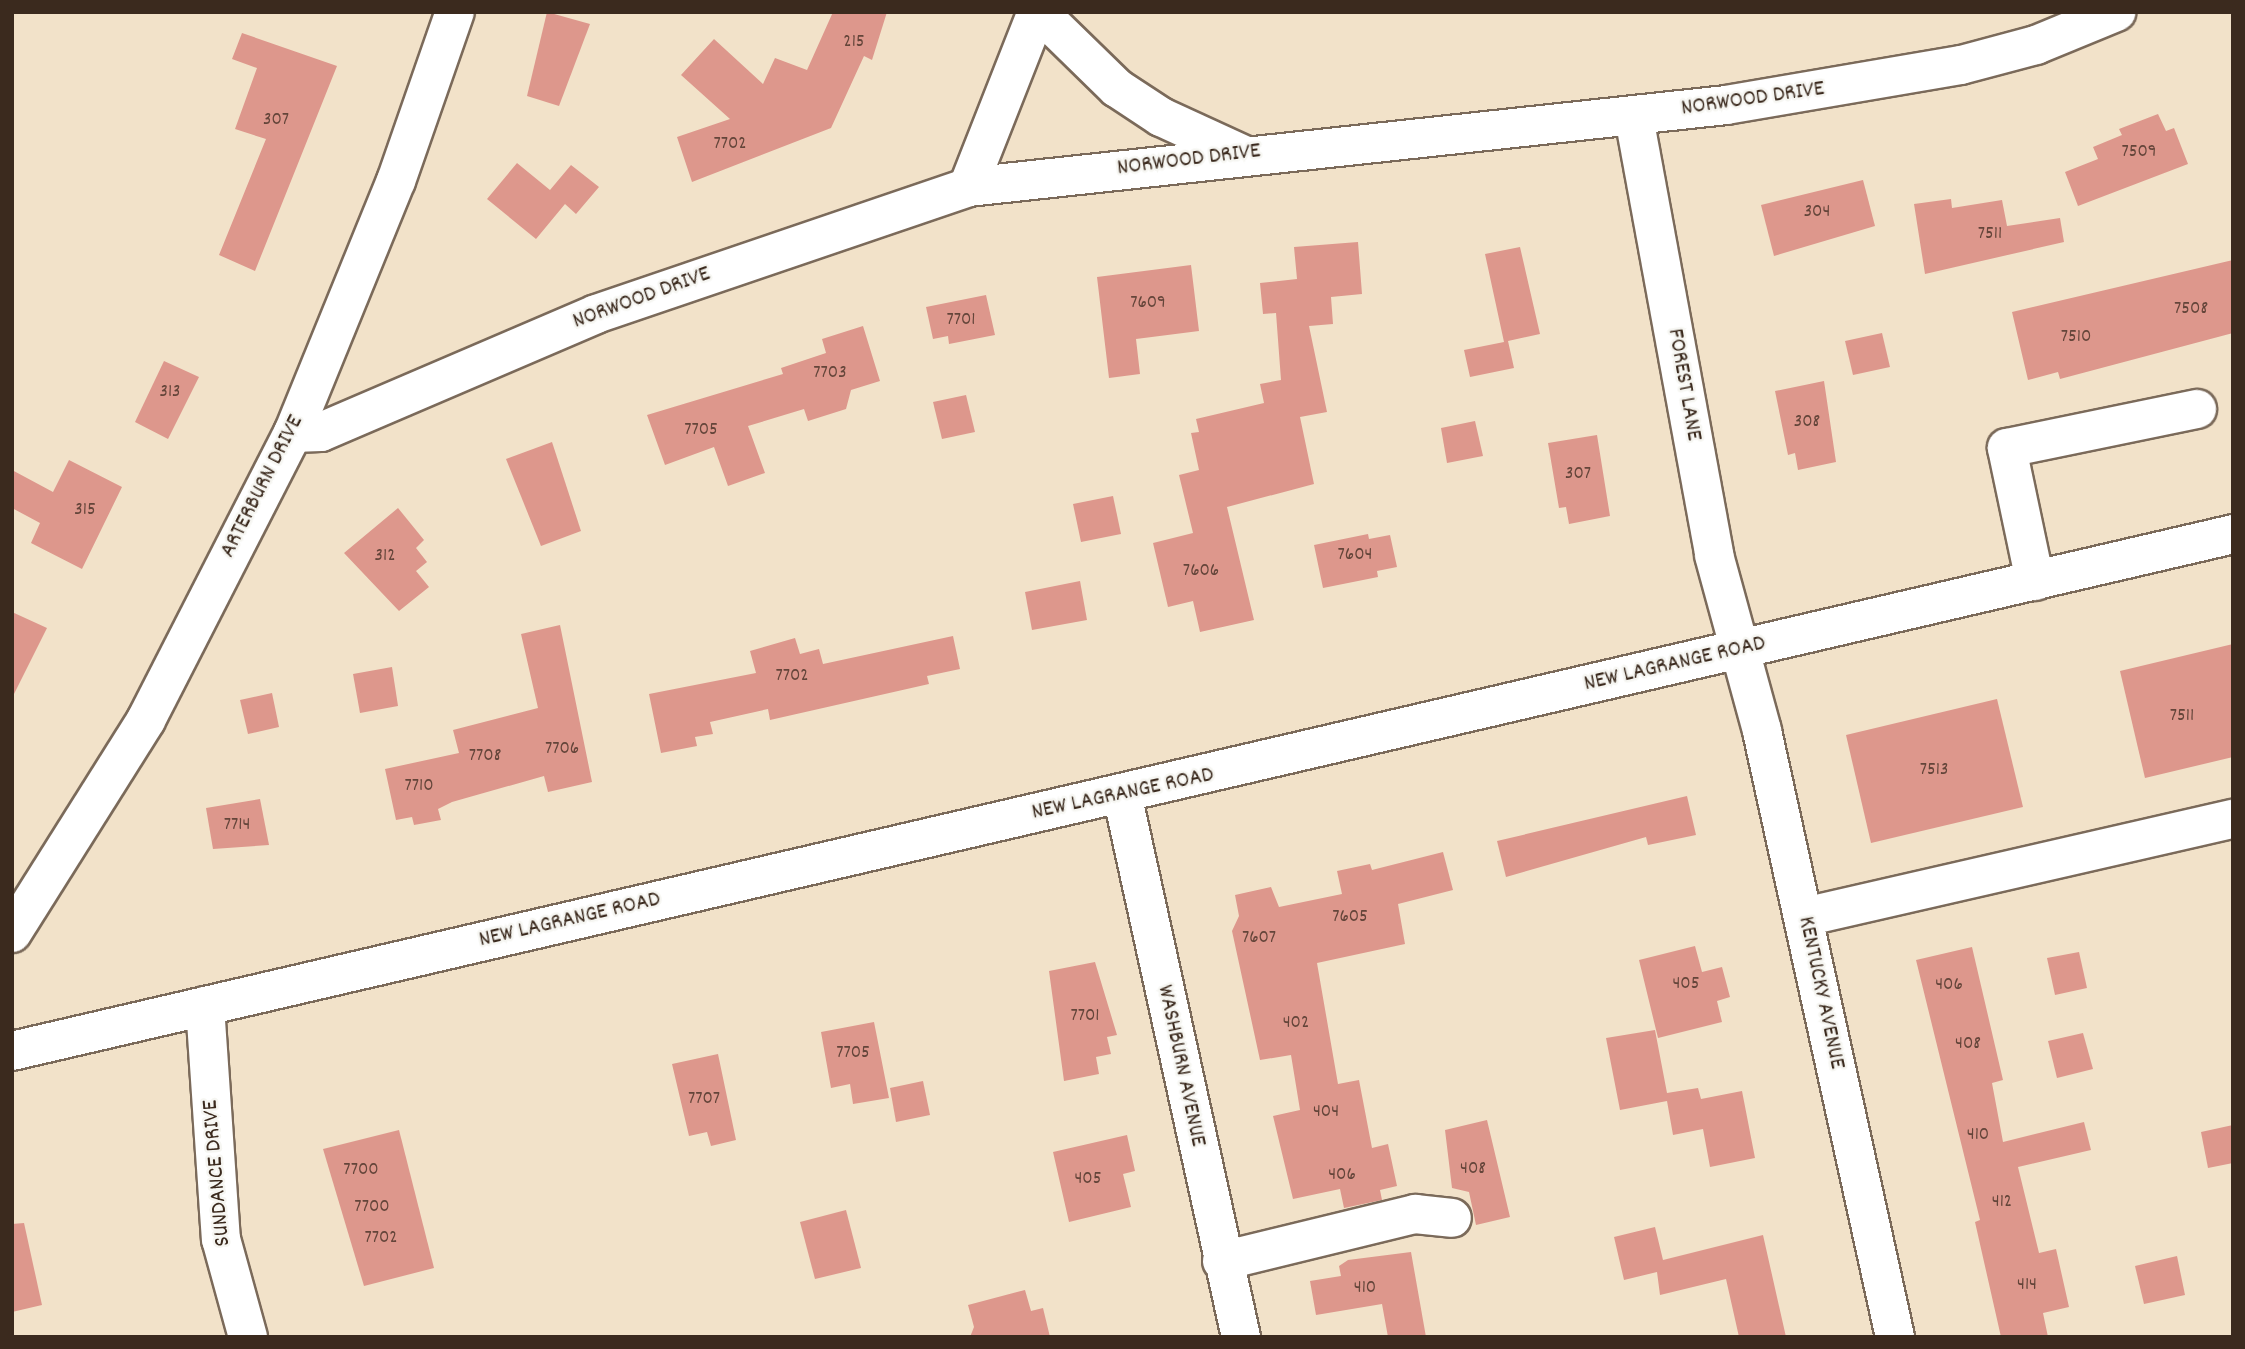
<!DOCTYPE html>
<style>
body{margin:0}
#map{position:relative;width:2245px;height:1349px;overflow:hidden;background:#f2e2c9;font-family:Dekko,sans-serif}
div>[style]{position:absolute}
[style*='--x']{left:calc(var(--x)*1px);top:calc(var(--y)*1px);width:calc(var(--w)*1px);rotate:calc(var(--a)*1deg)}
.building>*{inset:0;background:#dd978c}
.roads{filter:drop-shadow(2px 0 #7b6a5a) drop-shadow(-2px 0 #7b6a5a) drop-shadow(0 2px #7b6a5a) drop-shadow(0 -2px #7b6a5a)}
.minor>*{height:38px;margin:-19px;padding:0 19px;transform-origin:19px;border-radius:19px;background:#fff}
.major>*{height:38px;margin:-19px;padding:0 19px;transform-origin:19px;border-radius:19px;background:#fff}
span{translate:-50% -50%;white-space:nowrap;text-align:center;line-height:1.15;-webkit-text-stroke:5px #f6f6f2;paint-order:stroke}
.number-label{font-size:19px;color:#64453a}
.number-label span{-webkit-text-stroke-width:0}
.street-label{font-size:23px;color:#3b2a1e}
.frame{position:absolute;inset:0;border:14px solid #3b2a1e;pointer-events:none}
</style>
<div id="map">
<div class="building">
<i style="clip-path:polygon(547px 12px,590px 24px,559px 106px,527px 96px)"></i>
<i style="clip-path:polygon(833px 12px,887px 12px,872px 60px,864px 56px,831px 128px,692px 182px,677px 137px,730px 119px,681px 75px,714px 39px,763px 84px,775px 58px,807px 70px)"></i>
<i style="clip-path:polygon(242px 33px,337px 66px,255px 271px,219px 255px,266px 139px,235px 129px,257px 68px,232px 59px)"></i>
<i style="clip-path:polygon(2158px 114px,2166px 131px,2174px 128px,2188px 164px,2078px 206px,2065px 172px,2098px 159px,2093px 147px,2122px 135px,2119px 129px)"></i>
<i style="clip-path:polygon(517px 163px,550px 190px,571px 165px,599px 187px,576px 214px,565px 204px,536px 239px,487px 199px)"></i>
<i style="clip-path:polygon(1863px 180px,1875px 226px,1774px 256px,1761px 205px)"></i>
<i style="clip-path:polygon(1951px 199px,1952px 208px,2002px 200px,2007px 226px,2060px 218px,2064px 242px,1925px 274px,1914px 204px)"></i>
<i style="clip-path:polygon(1358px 242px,1362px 294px,1331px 297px,1333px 324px,1309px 326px,1327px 412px,1300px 417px,1314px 484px,1227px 507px,1254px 620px,1200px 632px,1193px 601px,1168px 607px,1153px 543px,1193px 533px,1179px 475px,1199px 470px,1191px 433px,1199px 432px,1196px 419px,1264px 403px,1260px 384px,1281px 380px,1276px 313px,1263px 314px,1260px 283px,1297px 279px,1294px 247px)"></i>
<i style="clip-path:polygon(1520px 247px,1540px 334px,1508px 341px,1514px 368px,1470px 377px,1464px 350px,1504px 342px,1485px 254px)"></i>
<i style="clip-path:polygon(2233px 260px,2233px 333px,2060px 379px,2058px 372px,2028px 380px,2012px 312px)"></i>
<i style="clip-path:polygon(1191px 265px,1199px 331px,1136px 339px,1140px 374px,1109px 378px,1097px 277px)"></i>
<i style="clip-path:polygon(986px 295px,995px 335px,949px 344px,948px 336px,933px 339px,926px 307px)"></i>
<i style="clip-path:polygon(863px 326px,880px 381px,851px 390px,846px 409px,808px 421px,804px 409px,748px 426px,765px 473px,728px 486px,714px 447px,665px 465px,647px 415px,783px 374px,781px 368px,826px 353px,822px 339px)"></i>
<i style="clip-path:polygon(1882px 333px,1890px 367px,1853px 375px,1845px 341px)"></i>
<i style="clip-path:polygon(164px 361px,199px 377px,168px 439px,135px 422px)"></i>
<i style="clip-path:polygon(1824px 381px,1836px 462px,1798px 470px,1795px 453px,1788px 455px,1775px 391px)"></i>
<i style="clip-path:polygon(966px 395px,975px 432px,942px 439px,933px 402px)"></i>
<i style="clip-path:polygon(1475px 421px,1483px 456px,1447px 463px,1441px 428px)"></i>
<i style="clip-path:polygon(1597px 435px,1610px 516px,1569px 524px,1566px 507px,1559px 508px,1548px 443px)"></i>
<i style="clip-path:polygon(552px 442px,581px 531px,541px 546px,506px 459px)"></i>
<i style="clip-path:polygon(69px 460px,122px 487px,82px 569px,31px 543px,40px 523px,12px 508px,12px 470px,53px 492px)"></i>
<i style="clip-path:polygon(1113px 496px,1121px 534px,1081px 542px,1073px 504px)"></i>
<i style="clip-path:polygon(398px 508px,424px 540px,416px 548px,427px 562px,416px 571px,429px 587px,399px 611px,344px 553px)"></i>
<i style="clip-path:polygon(1368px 534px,1369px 539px,1390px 535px,1397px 567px,1377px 571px,1378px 577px,1323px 588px,1314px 545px)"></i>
<i style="clip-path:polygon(1080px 581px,1087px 620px,1032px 630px,1025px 592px)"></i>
<i style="clip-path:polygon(12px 612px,47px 628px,12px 698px)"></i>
<i style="clip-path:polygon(560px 625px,592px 782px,548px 792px,544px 776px,452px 802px,438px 809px,441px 820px,414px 825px,412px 817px,396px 820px,385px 769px,459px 753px,453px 730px,538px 708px,521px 634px)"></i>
<i style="clip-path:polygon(953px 636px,960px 669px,927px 676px,929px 684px,770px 720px,768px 709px,710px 722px,713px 734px,695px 737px,697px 746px,661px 753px,649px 694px,756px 673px,750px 651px,795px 638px,800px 654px,819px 649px,823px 664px)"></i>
<i style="clip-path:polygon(2233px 644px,2233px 757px,2145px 778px,2120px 671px)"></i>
<i style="clip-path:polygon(392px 667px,398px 706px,360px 713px,353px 674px)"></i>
<i style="clip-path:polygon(272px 693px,279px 727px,248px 734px,240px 700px)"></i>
<i style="clip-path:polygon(1997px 699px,2023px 807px,1871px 843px,1846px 735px)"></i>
<i style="clip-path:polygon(1687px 796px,1696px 835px,1648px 845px,1646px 837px,1506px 877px,1497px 841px)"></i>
<i style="clip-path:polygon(260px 799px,269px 845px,213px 849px,206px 808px)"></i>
<i style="clip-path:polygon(1443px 852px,1453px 890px,1398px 904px,1405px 944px,1317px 963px,1338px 1084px,1359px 1080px,1372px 1148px,1388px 1144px,1397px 1186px,1380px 1190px,1382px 1200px,1344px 1208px,1340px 1189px,1293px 1199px,1273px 1116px,1300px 1110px,1291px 1055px,1260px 1060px,1232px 931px,1239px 916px,1235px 895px,1271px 887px,1279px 907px,1342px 894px,1337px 871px,1370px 864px,1372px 870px)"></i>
<i style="clip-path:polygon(1695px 946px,1702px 972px,1722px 967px,1730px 997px,1717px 1001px,1722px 1022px,1658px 1038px,1639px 960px)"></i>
<i style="clip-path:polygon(1972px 947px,2003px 1080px,1992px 1083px,2003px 1142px,2084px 1122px,2091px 1150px,2018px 1167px,2039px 1253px,2056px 1249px,2069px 1307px,2043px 1313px,2048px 1337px,2001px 1337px,1975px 1222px,1980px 1220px,1916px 960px)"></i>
<i style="clip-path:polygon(2079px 952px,2087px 988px,2055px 995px,2047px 958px)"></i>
<i style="clip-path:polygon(1095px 962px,1117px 1035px,1107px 1037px,1111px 1054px,1096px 1057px,1099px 1074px,1064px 1081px,1049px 971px)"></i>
<i style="clip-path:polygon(874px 1022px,889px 1098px,853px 1104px,850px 1084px,831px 1088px,821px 1032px)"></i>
<i style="clip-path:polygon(1655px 1030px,1667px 1093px,1698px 1088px,1701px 1099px,1742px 1091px,1755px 1158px,1710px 1167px,1703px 1129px,1673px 1135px,1667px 1101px,1620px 1110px,1606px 1038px)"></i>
<i style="clip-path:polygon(2083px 1033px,2093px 1069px,2057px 1078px,2048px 1041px)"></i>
<i style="clip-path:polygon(718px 1054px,736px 1140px,711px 1146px,707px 1132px,689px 1136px,672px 1064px)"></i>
<i style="clip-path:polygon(923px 1081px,930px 1115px,896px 1122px,890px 1088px)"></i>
<i style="clip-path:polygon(1487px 1120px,1510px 1217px,1476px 1225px,1469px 1192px,1452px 1188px,1445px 1130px)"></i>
<i style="clip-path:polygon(2233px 1125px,2233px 1163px,2208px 1168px,2201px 1132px)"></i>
<i style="clip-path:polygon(399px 1130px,434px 1268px,364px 1286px,323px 1149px)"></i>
<i style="clip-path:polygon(1127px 1135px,1135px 1171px,1123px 1174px,1131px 1207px,1069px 1222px,1053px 1152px)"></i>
<i style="clip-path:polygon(846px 1210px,861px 1268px,815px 1279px,800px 1222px)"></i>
<i style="clip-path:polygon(24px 1223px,42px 1305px,12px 1312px,12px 1224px)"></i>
<i style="clip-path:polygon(1655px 1227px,1663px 1260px,1763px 1235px,1786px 1337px,1739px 1337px,1726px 1279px,1660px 1295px,1657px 1272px,1624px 1280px,1614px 1237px)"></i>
<i style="clip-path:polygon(1411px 1252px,1426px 1337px,1388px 1337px,1382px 1304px,1316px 1315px,1310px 1281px,1341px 1276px,1339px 1266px,1348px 1260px)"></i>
<i style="clip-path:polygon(2177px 1256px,2185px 1295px,2144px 1304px,2135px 1266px)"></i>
<i style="clip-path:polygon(1025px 1290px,1031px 1311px,1043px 1308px,1050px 1337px,970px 1337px,974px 1327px,968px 1305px)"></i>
</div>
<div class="roads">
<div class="minor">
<i style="--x:1039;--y:12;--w:109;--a:44.3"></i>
<i style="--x:1117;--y:88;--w:53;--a:33.4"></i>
<i style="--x:1161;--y:117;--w:89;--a:24.6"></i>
<i style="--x:1634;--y:117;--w:445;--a:79.6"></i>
<i style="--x:1714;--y:555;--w:182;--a:74.7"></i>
<i style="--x:1762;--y:731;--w:620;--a:77.62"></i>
<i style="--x:968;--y:187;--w:188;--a:-68.5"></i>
<i style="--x:293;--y:433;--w:28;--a:-2"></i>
<i style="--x:321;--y:432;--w:299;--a:-23.2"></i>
<i style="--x:596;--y:314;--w:393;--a:-18.8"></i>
<i style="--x:968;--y:187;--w:762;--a:-6.17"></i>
<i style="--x:1726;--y:105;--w:238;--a:-9.7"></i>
<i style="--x:1961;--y:65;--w:78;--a:-14.9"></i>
<i style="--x:2036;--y:45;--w:87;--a:-22.4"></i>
<i style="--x:2035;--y:581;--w:136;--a:-101.9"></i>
<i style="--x:2007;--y:448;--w:194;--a:-11.6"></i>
<i style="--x:1122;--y:794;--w:556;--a:77.64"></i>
<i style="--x:1804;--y:917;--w:440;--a:-12.9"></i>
<i style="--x:12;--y:933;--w:252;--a:-57.8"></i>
<i style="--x:146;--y:720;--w:322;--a:-62.9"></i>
<i style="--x:293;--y:433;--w:272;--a:-67.8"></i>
<i style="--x:396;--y:181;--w:179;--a:-70.8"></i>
<i style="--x:205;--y:1006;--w:234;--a:86.1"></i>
<i style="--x:221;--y:1239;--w:102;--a:74.6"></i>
<i style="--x:1222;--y:1261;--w:199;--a:-13.7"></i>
<i style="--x:1415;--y:1214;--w:37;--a:6"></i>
</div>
<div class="major">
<i style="--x:12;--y:1051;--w:2280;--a:-13.1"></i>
</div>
</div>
<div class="number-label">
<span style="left:854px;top:43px">215</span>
<span style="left:276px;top:121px">307</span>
<span style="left:730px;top:145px">7702</span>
<span style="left:2139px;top:153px">7509</span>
<span style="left:1817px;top:213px">304</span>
<span style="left:1990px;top:235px">7511</span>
<span style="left:1148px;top:304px">7609</span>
<span style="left:2191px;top:310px">7508</span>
<span style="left:961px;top:321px">7701</span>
<span style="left:2076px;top:338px">7510</span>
<span style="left:830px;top:374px">7703</span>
<span style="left:170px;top:393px">313</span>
<span style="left:1807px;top:423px">308</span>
<span style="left:701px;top:431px">7705</span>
<span style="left:1578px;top:475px">307</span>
<span style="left:85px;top:511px">315</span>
<span style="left:1355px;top:556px">7604</span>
<span style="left:385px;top:557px">312</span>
<span style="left:1201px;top:572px">7606</span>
<span style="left:792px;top:677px">7702</span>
<span style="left:2182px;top:717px">7511</span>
<span style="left:562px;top:750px">7706</span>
<span style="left:485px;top:757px">7708</span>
<span style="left:1934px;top:771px">7513</span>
<span style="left:419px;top:787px">7710</span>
<span style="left:237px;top:826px">7714</span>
<span style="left:1350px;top:918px">7605</span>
<span style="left:1259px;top:939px">7607</span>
<span style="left:1686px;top:985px">405</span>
<span style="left:1949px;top:986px">406</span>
<span style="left:1085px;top:1017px">7701</span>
<span style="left:1296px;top:1024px">402</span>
<span style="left:1968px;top:1045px">408</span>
<span style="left:853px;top:1054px">7705</span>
<span style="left:704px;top:1100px">7707</span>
<span style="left:1326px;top:1113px">404</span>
<span style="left:1978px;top:1136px">410</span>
<span style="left:1473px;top:1170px">408</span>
<span style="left:361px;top:1171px">7700</span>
<span style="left:1342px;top:1176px">406</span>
<span style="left:1088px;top:1180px">405</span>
<span style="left:2002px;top:1203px">412</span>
<span style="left:372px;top:1208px">7700</span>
<span style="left:381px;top:1239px">7702</span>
<span style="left:2027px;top:1286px">414</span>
<span style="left:1365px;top:1289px">410</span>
</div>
<div class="street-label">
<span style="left:1753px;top:100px;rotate:-8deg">NORWOOD DRIVE</span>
<span style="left:1189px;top:161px;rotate:-7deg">NORWOOD DRIVE</span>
<span style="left:642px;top:299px;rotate:-20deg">NORWOOD DRIVE</span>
<span style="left:1683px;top:385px;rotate:80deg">FOREST LANE</span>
<span style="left:263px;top:487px;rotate:-63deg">ARTERBURN DRIVE</span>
<span style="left:1675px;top:665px;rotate:-13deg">NEW LAGRANGE ROAD</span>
<span style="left:1123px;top:795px;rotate:-12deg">NEW LAGRANGE ROAD</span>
<span style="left:570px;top:921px;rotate:-13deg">NEW LAGRANGE ROAD</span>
<span style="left:1820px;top:993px;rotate:78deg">KENTUCKY AVENUE</span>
<span style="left:1180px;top:1066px;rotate:78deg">WASHBURN AVENUE</span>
<span style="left:218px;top:1173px;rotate:-95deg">SUNDANCE DRIVE</span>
</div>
<div class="frame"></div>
</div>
